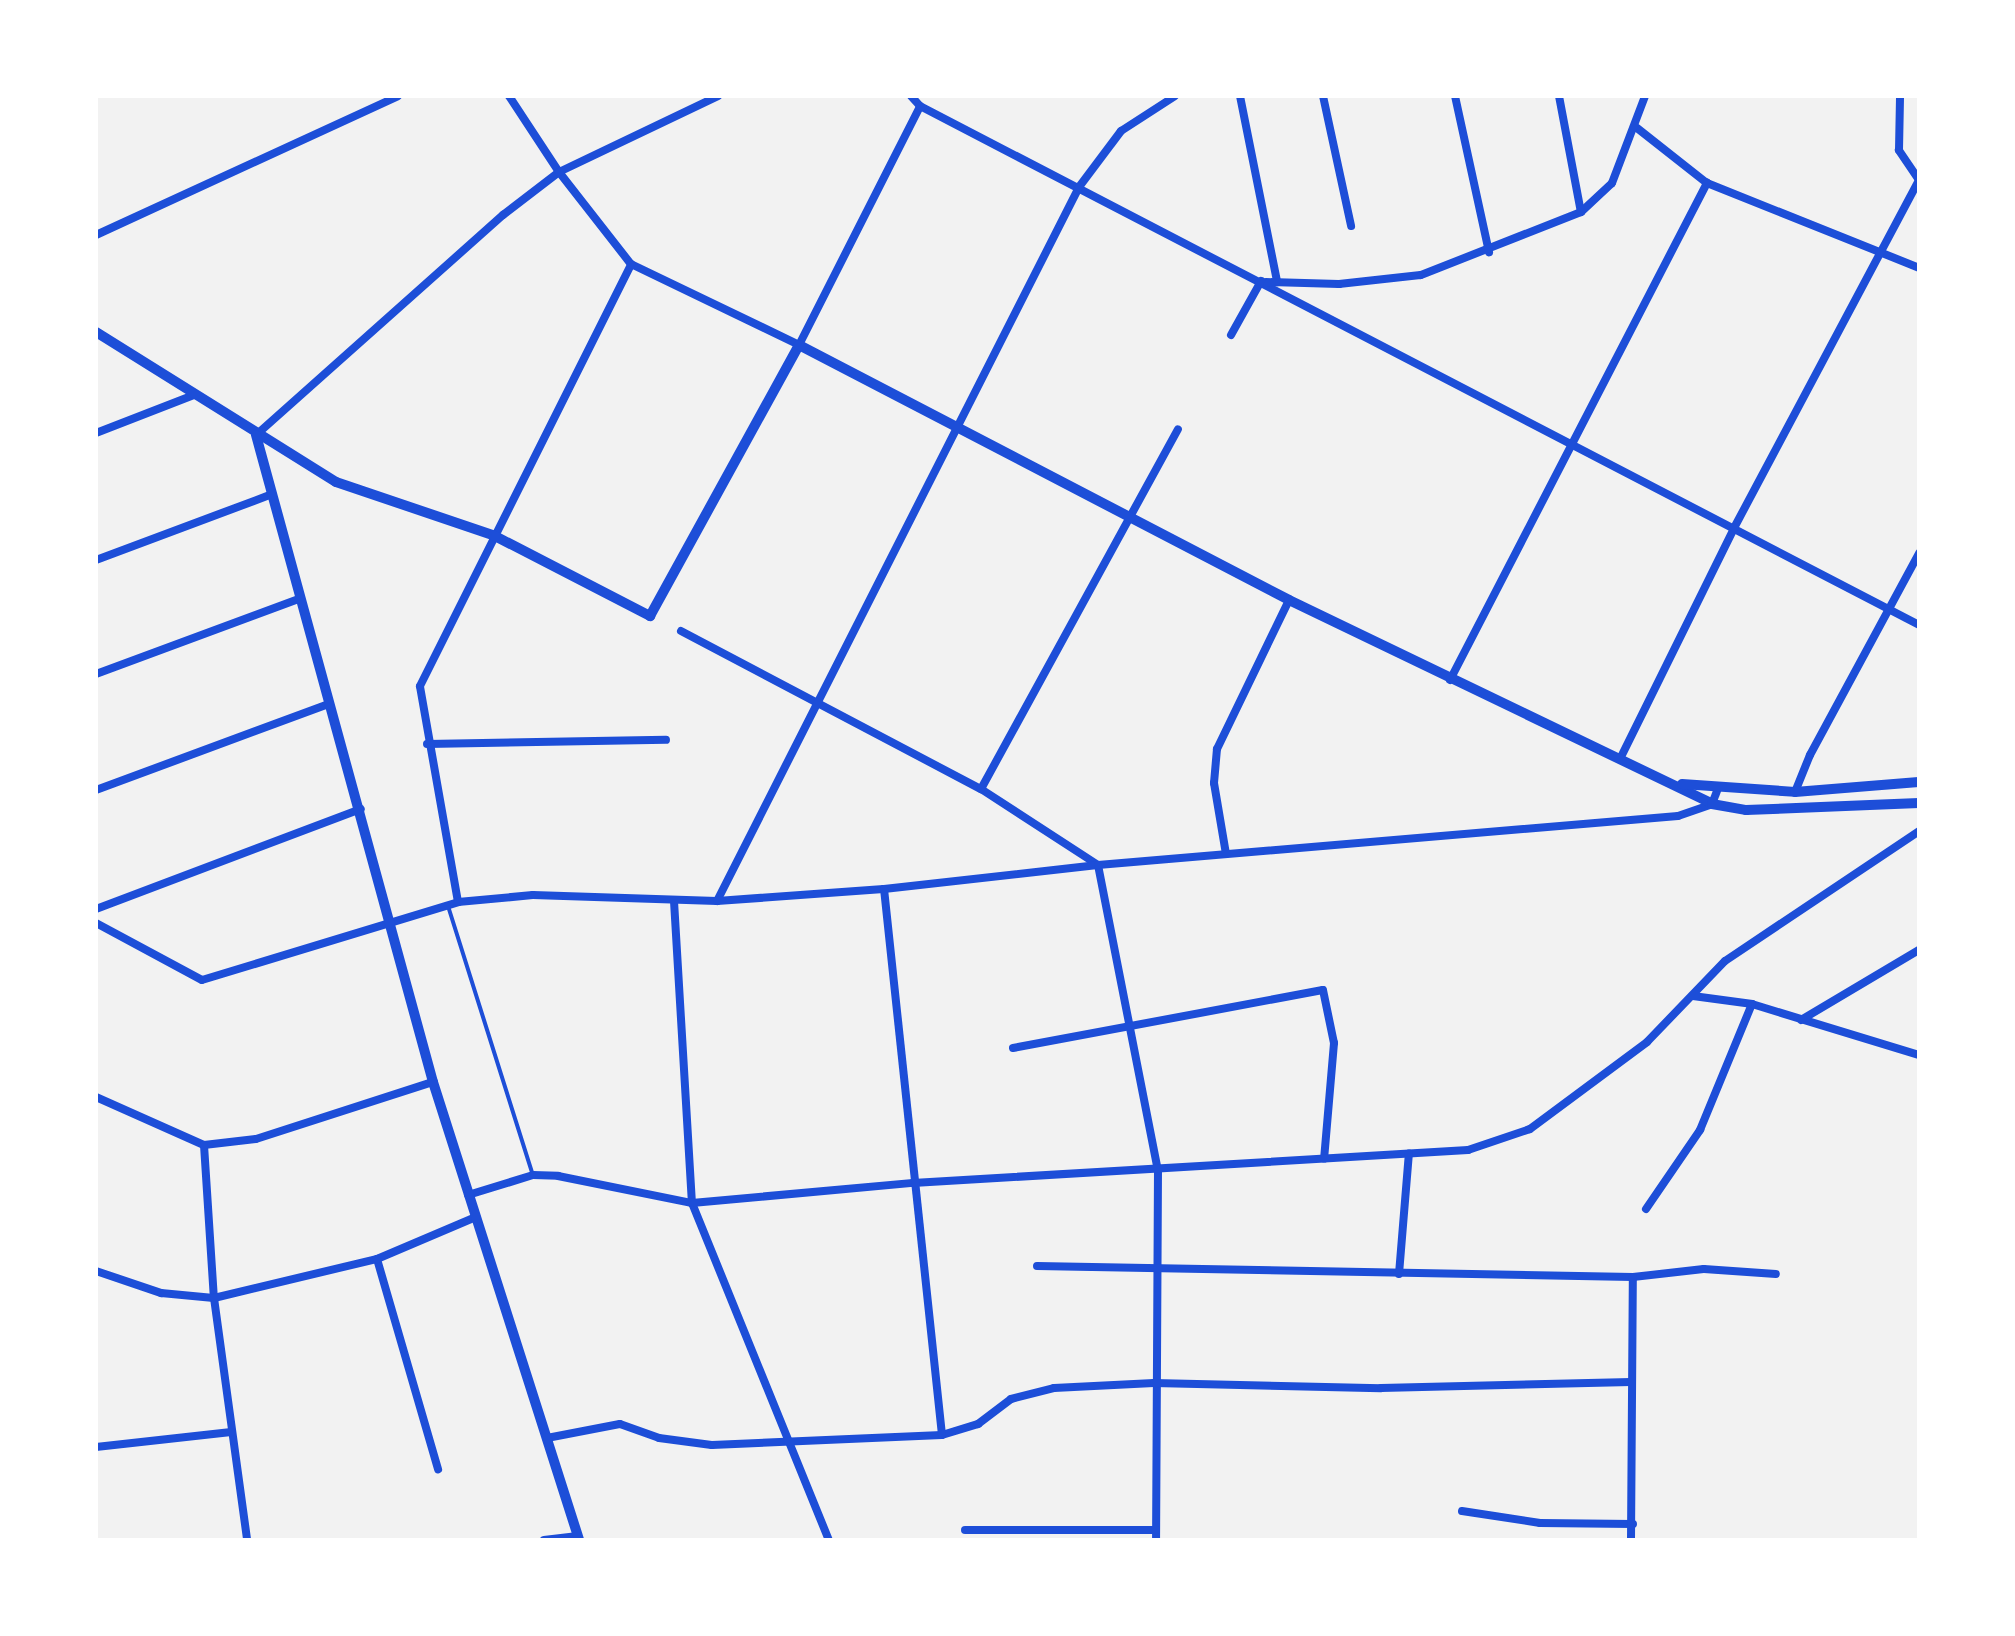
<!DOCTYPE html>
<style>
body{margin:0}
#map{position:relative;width:2015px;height:1636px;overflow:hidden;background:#f2f2f2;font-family:"Space Grotesk",sans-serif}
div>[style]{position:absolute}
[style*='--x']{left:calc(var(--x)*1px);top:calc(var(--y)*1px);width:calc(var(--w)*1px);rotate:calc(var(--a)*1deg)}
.service>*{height:4px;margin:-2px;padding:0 2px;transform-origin:2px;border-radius:2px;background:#1d4ed8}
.minor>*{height:8px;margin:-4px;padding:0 4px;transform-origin:4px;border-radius:4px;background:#1d4ed8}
.tertiary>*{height:10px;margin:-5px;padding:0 5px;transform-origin:5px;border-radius:5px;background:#1d4ed8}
span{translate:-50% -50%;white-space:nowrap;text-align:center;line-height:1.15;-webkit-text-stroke:8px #fff;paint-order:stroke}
.frame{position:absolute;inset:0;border:98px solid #fff;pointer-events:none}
</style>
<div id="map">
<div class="service">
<i style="--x:448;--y:906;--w:282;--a:72.5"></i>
</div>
<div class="minor">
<i style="--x:509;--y:96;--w:91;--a:56.7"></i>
<i style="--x:559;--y:172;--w:117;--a:52"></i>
<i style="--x:631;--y:264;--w:187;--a:25.7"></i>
<i style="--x:799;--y:345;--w:268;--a:-63.1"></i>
<i style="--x:911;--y:96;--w:13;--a:48"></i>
<i style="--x:920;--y:106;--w:1126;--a:27.45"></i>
<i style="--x:1240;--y:96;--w:190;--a:78.7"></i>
<i style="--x:1323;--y:96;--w:133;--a:77.8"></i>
<i style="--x:1455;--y:96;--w:160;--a:77.7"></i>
<i style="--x:1559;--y:96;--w:118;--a:79.3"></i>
<i style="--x:1637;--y:128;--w:89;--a:38.2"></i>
<i style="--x:1707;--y:183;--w:228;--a:21.8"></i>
<i style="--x:96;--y:235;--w:332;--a:-24.7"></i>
<i style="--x:1266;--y:282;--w:73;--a:1.6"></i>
<i style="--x:1339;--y:284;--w:82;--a:-6.3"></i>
<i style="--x:1421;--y:275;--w:172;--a:-21.5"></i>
<i style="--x:1581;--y:212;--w:42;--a:-43.1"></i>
<i style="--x:1612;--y:183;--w:93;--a:-69.2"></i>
<i style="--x:1231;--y:335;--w:62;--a:-60.9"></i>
<i style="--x:96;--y:433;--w:105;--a:-21.2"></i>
<i style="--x:256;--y:435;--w:331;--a:-41.7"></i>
<i style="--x:503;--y:215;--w:71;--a:-37.5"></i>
<i style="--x:559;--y:172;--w:176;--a:-25.5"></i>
<i style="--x:96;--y:560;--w:186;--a:-20.5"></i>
<i style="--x:681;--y:631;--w:339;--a:27.8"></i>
<i style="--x:981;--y:789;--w:140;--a:33"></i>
<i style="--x:1098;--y:865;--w:311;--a:78.9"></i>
<i style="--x:1158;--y:1170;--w:370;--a:90.3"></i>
<i style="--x:96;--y:674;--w:216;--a:-20.3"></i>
<i style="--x:1450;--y:680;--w:560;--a:-62.66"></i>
<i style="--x:427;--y:744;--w:239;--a:-1"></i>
<i style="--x:1620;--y:759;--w:258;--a:-63.7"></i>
<i style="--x:1734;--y:528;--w:394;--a:-62"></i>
<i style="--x:1919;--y:180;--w:36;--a:-124"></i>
<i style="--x:1899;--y:150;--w:54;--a:-88.9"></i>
<i style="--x:981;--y:789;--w:410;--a:-61.3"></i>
<i style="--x:96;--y:790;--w:248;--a:-20.3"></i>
<i style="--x:1795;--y:792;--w:40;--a:-68"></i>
<i style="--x:1810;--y:755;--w:230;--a:-61.6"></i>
<i style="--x:1226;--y:854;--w:72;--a:-99.6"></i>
<i style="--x:1214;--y:783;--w:34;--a:-85"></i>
<i style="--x:1217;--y:749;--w:165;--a:-64.2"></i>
<i style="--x:674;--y:901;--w:303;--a:86.6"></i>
<i style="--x:692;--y:1203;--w:364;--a:67.9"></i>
<i style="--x:717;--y:901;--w:801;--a:-63.11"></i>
<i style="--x:1079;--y:187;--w:70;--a:-53.1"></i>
<i style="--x:1121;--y:131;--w:64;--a:-32.9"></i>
<i style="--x:458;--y:902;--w:219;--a:-100"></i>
<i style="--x:420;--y:686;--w:472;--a:-63.4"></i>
<i style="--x:96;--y:909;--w:283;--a:-20.7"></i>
<i style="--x:96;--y:923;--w:120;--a:28.3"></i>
<i style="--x:202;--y:980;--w:268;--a:-16.9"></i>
<i style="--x:458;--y:902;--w:75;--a:-5.3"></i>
<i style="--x:533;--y:895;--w:184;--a:1.9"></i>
<i style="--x:717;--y:901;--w:167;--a:-4.1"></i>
<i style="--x:884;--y:889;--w:215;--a:-6.4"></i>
<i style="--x:1098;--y:865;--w:582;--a:-4.83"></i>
<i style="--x:1678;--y:816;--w:36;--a:-19"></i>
<i style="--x:1712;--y:804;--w:17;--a:-69"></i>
<i style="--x:1693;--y:996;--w:60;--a:7.7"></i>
<i style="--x:1752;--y:1004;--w:175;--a:17"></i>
<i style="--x:1801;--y:1020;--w:137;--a:-30.7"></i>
<i style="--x:1013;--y:1048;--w:315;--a:-10.6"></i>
<i style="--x:1323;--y:990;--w:54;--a:78.3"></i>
<i style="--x:1334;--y:1043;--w:116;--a:94.9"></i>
<i style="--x:96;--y:1097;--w:118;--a:24"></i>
<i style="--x:204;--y:1145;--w:52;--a:-6.6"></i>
<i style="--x:256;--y:1139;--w:186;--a:-17.9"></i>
<i style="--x:204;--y:1145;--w:153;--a:86.3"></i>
<i style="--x:214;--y:1298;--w:244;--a:82.2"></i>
<i style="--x:468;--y:1195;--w:68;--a:-17.1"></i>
<i style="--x:533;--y:1175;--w:25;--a:2"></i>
<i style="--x:558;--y:1176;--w:137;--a:11.4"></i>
<i style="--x:692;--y:1203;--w:222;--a:-5.2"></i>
<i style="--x:913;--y:1183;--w:556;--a:-3.4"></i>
<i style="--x:1468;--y:1150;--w:65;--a:-18.7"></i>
<i style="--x:1530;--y:1129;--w:146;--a:-36.6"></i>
<i style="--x:1647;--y:1042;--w:112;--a:-46.1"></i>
<i style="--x:1725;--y:961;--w:234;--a:-33.8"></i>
<i style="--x:1646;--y:1209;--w:96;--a:-55.6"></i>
<i style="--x:1700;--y:1130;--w:136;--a:-67.6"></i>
<i style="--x:377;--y:1259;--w:219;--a:73.8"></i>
<i style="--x:1037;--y:1266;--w:596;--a:1.06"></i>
<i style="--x:1633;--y:1277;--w:71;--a:-6.4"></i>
<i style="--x:1704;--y:1269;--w:72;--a:4"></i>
<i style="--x:96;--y:1271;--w:69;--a:18.7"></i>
<i style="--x:161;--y:1293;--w:53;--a:5.4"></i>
<i style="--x:214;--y:1298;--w:168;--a:-13.5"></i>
<i style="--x:377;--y:1259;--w:108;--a:-23"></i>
<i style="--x:1399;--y:1274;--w:121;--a:-85.3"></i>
<i style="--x:942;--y:1435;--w:38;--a:-17"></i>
<i style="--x:978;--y:1424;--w:41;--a:-37.1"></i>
<i style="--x:1011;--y:1399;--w:44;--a:-14.3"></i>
<i style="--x:1054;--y:1388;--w:100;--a:-2.9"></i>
<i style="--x:1154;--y:1383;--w:227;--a:1.3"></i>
<i style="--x:1381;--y:1388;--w:250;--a:-1.4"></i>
<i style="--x:547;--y:1438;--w:74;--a:-10.9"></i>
<i style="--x:620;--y:1424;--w:41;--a:19.7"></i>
<i style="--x:659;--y:1438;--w:53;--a:7.5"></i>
<i style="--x:712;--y:1445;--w:230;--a:-2.5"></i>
<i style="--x:942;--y:1435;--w:549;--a:-96.06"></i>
<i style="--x:96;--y:1447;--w:136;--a:-6.3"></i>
<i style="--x:1462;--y:1511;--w:79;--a:8.7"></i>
<i style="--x:1540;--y:1523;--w:93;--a:0.6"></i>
<i style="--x:965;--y:1530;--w:191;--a:0"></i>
<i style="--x:544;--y:1540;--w:34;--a:-7"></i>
<i style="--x:1631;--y:1540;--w:263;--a:-89.6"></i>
</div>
<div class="tertiary">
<i style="--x:96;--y:332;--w:283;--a:32"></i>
<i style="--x:336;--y:482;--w:166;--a:18.7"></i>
<i style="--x:493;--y:535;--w:177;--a:27.3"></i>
<i style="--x:650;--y:616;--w:309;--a:-61.2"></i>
<i style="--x:799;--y:345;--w:552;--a:27.49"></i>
<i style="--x:1289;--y:600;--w:470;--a:25.7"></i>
<i style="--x:1712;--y:804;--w:35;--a:10"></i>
<i style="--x:1746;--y:810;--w:173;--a:-2.3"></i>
<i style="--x:256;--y:435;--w:671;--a:74.7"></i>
<i style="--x:433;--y:1082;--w:481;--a:72.3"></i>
<i style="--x:1682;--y:784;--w:113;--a:4"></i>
<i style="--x:1795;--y:792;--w:124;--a:-4.6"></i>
</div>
<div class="frame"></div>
</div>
